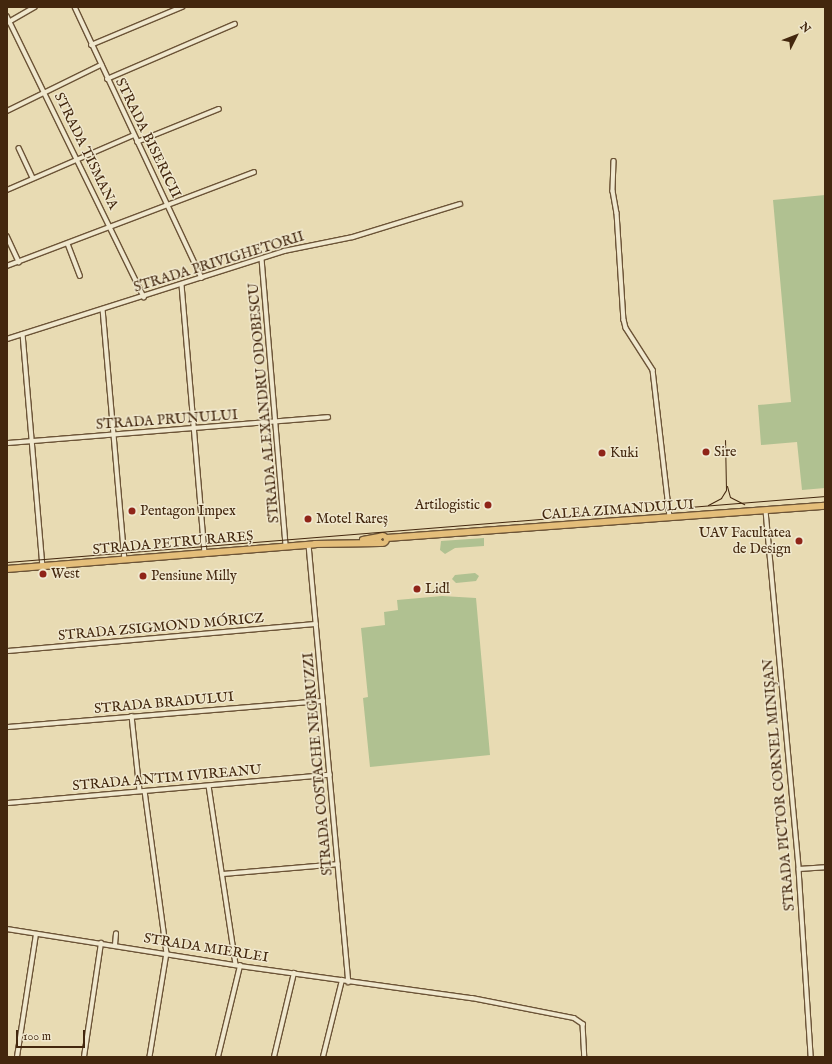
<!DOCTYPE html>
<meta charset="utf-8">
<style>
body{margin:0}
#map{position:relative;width:832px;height:1064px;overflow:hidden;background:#e8dbb3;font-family:"IM FELL English",serif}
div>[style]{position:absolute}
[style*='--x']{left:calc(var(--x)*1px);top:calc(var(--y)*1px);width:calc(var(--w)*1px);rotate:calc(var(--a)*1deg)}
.green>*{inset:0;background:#b0c191}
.roads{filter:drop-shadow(1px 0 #6c5437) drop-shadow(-1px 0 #6c5437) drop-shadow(0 1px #6c5437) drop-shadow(0 -1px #6c5437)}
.minor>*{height:3.5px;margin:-1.75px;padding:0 1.75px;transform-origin:1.75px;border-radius:1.75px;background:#f0e8ce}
.primary>*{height:5.5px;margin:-2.75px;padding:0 2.75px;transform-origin:2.75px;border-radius:2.75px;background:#e4be7a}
.primary>.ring{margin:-2.75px;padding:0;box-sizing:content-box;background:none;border:5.5px solid #e4be7a;border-radius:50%}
.tram>*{height:1px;margin:-0.5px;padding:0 0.5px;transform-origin:0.5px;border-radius:0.5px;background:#43270e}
.dots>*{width:11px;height:11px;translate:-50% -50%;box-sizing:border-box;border:2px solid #f0e8ce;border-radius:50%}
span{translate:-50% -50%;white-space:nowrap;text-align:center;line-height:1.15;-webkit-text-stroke:3px #f0e8ce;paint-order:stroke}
.street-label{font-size:14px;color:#43270e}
.poi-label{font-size:14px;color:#43270e}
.left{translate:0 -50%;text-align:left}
.right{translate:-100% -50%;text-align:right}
.frame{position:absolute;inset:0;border:8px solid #43270e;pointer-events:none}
.north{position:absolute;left:776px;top:16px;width:40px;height:40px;-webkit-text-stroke:3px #f0e8ce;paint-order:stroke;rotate:48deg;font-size:11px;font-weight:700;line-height:16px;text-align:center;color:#43270e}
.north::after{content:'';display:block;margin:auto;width:14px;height:18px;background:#43270e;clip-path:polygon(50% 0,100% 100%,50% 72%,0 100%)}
.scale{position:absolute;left:16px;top:1030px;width:69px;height:18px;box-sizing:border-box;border:2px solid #43270e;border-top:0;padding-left:5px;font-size:12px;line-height:14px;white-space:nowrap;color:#43270e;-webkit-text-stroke:3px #f0e8ce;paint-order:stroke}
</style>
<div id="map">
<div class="green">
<i style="clip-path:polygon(825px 195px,825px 488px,802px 490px,797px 442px,761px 445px,758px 405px,791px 402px,773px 200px)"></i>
<i style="clip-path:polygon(484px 538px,484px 546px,455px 548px,445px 554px,440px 550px,441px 541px)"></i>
<i style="clip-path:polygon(475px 573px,479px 576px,476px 581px,456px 583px,452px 579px,455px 575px)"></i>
<i style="clip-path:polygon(442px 596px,476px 598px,490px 755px,370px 767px,363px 698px,368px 697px,361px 628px,385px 625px,384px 612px,398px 610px,397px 600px)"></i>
</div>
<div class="roads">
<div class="minor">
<i style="--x:75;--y:7;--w:299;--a:64.9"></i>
<i style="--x:7;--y:16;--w:313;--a:64"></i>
<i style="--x:7;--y:23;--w:32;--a:-30"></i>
<i style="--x:91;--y:45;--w:99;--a:-22.7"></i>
<i style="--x:107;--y:79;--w:139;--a:-23.3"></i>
<i style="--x:7;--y:111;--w:105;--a:-26.1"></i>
<i style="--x:137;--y:142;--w:88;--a:-21.9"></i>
<i style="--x:19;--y:148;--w:33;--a:65"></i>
<i style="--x:614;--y:161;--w:30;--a:92"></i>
<i style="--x:613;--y:191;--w:22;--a:80"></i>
<i style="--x:617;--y:213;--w:107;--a:86.3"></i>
<i style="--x:624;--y:320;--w:8;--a:76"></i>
<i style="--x:626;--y:328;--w:50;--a:57.3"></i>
<i style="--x:653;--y:370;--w:149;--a:83.4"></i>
<i style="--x:7;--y:190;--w:138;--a:-23.4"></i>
<i style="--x:7;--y:236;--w:29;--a:65"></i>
<i style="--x:68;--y:244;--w:34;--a:69"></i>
<i style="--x:262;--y:259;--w:288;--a:85.2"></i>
<i style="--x:7;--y:266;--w:264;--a:-20.8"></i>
<i style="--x:182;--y:285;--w:269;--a:85.1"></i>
<i style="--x:103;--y:309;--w:251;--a:85"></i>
<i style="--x:23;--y:334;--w:233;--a:85.1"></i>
<i style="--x:7;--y:339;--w:291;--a:-17.6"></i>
<i style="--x:284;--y:251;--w:70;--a:-11.5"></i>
<i style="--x:353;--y:237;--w:112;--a:-17.1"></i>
<i style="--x:7;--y:443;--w:322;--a:-4.6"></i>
<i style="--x:766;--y:511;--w:360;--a:84.7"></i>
<i style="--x:799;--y:869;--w:188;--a:86.3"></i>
<i style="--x:309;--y:545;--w:439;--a:84.8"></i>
<i style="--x:7;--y:651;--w:310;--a:-5"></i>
<i style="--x:132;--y:716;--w:75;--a:83.9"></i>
<i style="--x:7;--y:727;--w:317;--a:-4.7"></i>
<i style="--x:209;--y:786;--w:181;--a:81.4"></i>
<i style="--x:145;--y:791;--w:163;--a:82.3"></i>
<i style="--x:167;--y:953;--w:105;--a:99.3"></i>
<i style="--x:7;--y:803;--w:324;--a:-5"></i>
<i style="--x:799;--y:869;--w:26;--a:-4"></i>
<i style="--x:222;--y:874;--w:116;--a:-4.9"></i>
<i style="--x:7;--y:929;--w:236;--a:9"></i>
<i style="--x:240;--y:966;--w:234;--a:7.9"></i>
<i style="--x:472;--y:998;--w:104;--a:11.1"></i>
<i style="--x:574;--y:1018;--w:11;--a:34"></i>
<i style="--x:583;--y:1024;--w:33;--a:87"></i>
<i style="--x:115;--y:945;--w:11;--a:-85"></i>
<i style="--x:17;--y:1057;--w:124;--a:-81.2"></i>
<i style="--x:84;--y:1057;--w:115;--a:-81.5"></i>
<i style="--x:218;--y:1057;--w:94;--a:-76.4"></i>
<i style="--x:274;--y:1057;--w:86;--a:-76.6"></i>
<i style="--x:323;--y:1057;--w:79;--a:-76.1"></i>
</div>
<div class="primary">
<i class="ring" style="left:378.5px;top:535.5px;width:3.5px;height:3.5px"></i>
<i style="--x:387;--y:538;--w:439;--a:-4.2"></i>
<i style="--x:363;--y:540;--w:16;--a:-11"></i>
<i style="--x:7;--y:569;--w:309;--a:-4.6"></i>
<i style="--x:315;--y:544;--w:65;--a:-0.9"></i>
</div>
</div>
<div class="tram">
<i style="--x:727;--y:486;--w:11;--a:75"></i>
<i style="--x:730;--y:497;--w:16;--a:27"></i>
<i style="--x:708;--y:505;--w:15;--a:-28"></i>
<i style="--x:721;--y:498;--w:9;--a:-58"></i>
<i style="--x:726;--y:490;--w:50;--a:-91.1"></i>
<i style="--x:7;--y:562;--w:821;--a:-4.61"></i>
</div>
<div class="dots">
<i style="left:706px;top:452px;background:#8f2418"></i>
<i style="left:602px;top:453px;background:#8f2418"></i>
<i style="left:488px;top:505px;background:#8f2418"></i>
<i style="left:132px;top:511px;background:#8f2418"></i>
<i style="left:308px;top:519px;background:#8f2418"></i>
<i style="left:799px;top:541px;background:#8f2418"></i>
<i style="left:43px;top:574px;background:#8f2418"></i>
<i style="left:143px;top:576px;background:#8f2418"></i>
<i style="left:417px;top:589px;background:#8f2418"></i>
</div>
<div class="street-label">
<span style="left:148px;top:138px;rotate:64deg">STRADA BISERICII</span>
<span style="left:86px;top:151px;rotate:64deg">STRADA TISMANA</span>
<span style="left:219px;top:262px;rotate:-17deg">STRADA PRIVIGHETORII</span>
<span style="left:264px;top:403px;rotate:-95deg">STRADA ALEXANDRU ODOBESCU</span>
<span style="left:167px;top:420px;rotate:-4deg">STRADA PRUNULUI</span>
<span style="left:618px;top:510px;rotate:-4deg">CALEA ZIMANDULUI</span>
<span style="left:173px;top:543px;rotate:-5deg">STRADA PETRU RAREȘ</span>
<span style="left:161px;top:627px;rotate:-5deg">STRADA ZSIGMOND MÓRICZ</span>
<span style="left:164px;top:703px;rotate:-5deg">STRADA BRADULUI</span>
<span style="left:318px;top:764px;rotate:-95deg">STRADA COSTACHE NEGRUZZI</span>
<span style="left:167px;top:778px;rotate:-5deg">STRADA ANTIM IVIREANU</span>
<span style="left:779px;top:785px;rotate:-95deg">STRADA PICTOR CORNEL MINIȘAN</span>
<span style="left:206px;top:948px;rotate:9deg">STRADA MIERLEI</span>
</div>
<div class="poi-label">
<span class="left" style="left:714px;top:452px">Sire</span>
<span class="left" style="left:610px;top:453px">Kuki</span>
<span class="right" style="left:480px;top:505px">Artilogistic</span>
<span class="left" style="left:140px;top:511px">Pentagon Impex</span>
<span class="left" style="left:316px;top:519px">Motel Rareș</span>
<span class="right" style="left:791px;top:541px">UAV Facultatea<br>de Design</span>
<span class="left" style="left:51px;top:574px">West</span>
<span class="left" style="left:151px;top:576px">Pensiune Milly</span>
<span class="left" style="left:425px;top:589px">Lidl</span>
</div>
<div class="frame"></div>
<div class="north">N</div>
<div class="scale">100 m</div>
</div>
